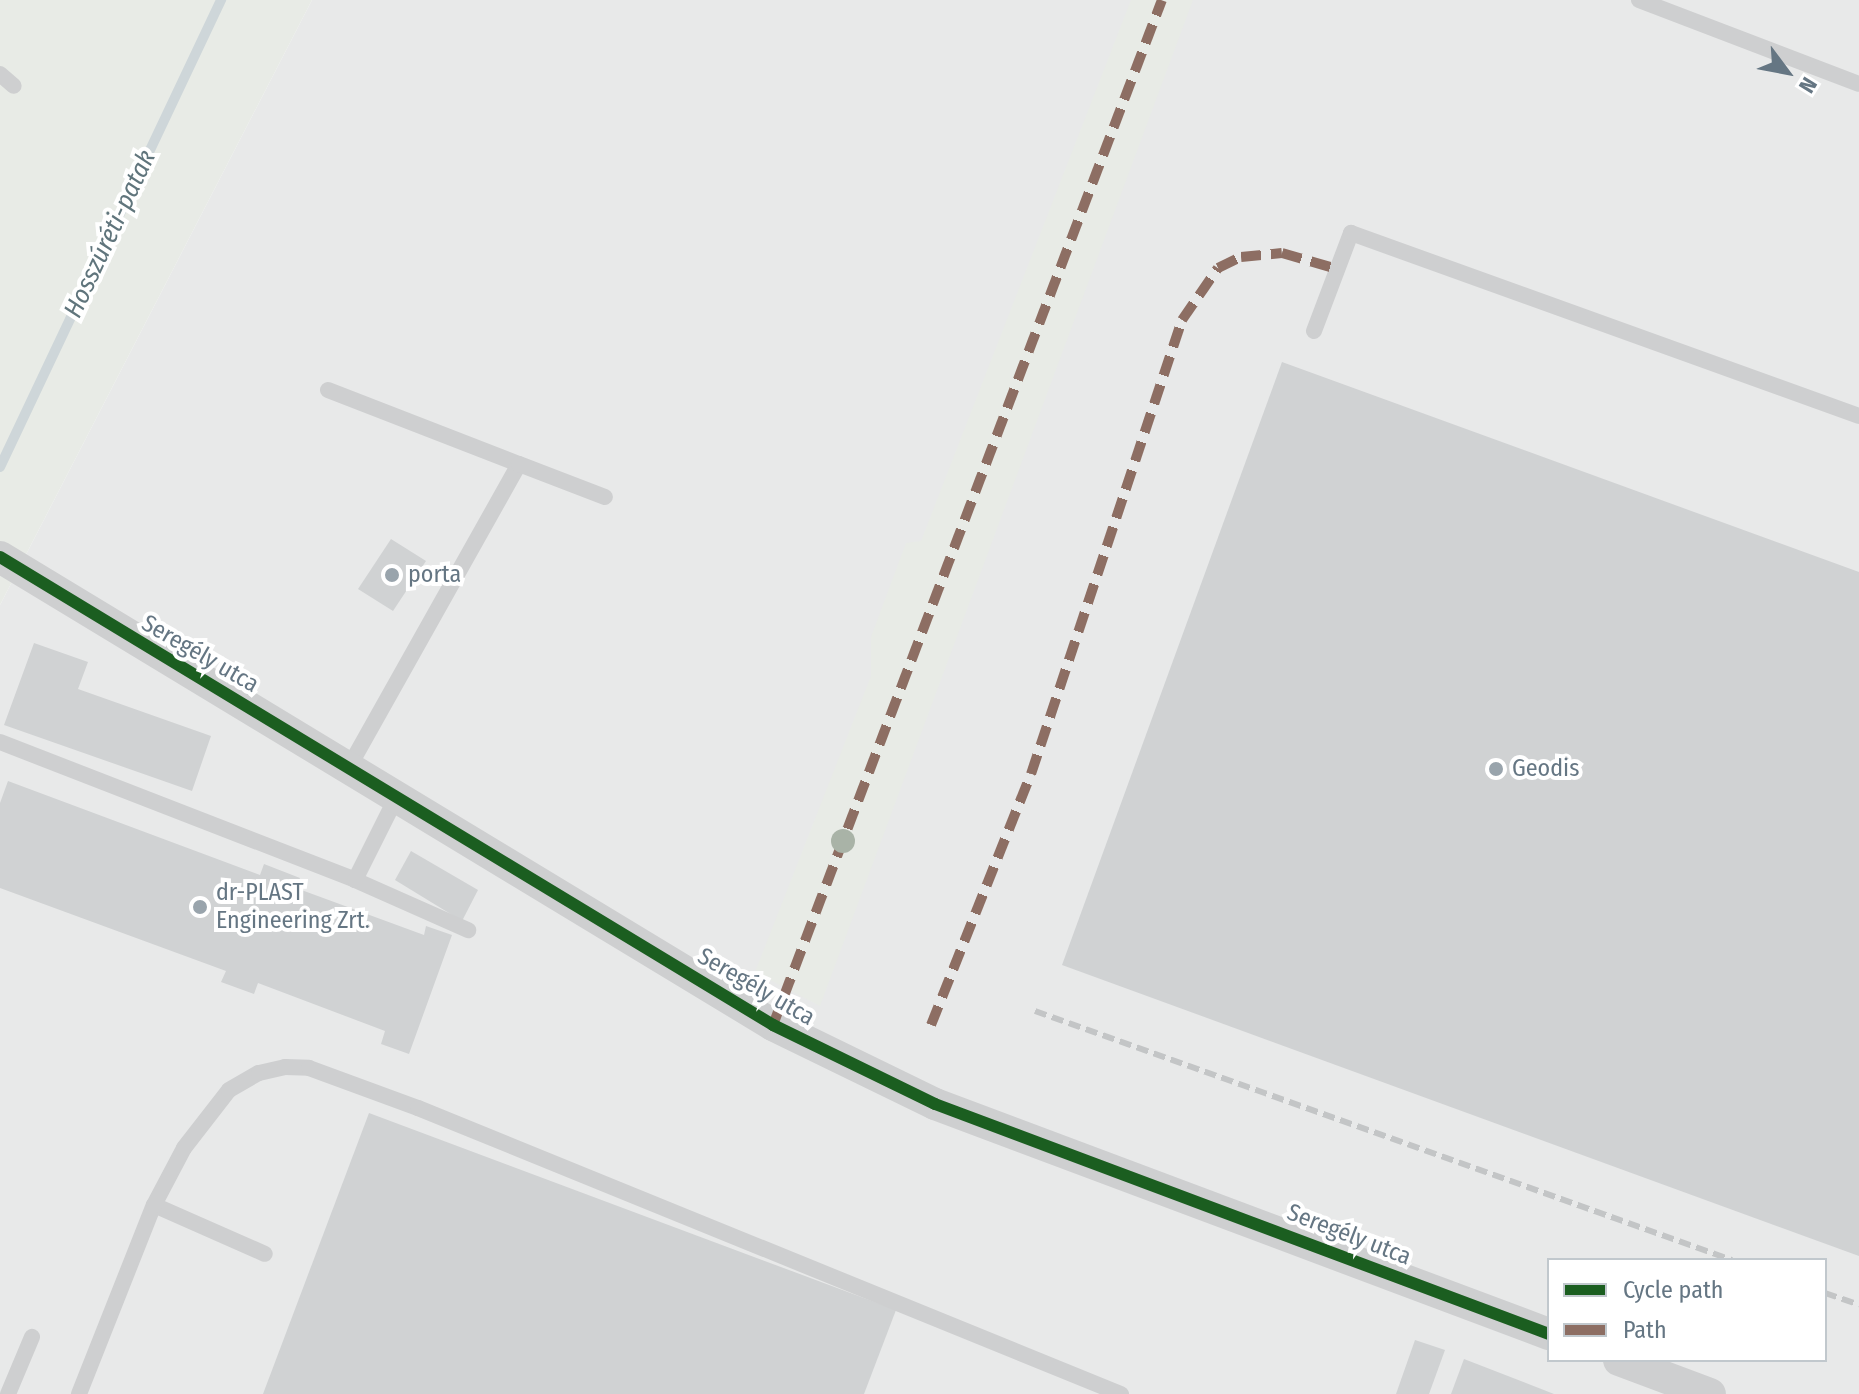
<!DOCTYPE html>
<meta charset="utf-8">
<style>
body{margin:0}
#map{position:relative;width:1859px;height:1394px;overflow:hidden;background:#f9f9f9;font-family:"Fira Sans Condensed",sans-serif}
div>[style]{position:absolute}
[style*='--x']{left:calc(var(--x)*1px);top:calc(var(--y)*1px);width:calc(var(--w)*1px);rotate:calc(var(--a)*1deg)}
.built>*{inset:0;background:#e8e9e9}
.green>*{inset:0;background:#e8ebe6}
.stream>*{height:10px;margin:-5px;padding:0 5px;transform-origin:5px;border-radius:5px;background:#ced6d9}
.building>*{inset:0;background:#d0d2d3}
.service>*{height:16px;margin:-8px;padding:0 8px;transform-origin:8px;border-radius:8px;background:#cecfd0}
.minor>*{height:32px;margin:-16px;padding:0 16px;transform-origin:16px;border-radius:16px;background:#cecfd0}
.rail>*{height:6px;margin-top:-3px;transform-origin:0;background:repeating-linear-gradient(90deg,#c3c5c6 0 12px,transparent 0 18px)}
.quiet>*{height:10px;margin-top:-5px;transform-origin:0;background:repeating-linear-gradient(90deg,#8d6e63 0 20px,transparent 0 30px)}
.cycleway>*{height:12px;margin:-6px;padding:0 6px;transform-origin:6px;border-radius:6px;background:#1b5e20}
.trees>*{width:24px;height:24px;margin:-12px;border-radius:50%;background:#a9b3a7}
.dots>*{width:22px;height:22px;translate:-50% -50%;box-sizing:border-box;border:4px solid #fff;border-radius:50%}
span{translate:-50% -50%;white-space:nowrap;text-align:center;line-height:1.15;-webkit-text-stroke:8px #fff;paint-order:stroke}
.poi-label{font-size:24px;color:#657683}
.left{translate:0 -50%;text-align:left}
.street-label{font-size:24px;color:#657683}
.water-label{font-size:26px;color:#60757c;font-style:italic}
.legend{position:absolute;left:1547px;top:1258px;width:280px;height:104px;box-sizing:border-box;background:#fff;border:2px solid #c1c8cd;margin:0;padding:10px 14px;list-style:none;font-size:24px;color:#657683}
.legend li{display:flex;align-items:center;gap:16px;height:40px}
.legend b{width:40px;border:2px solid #c1c8cd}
.north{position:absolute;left:1747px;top:32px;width:80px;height:80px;-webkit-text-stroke:6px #fff;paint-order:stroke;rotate:122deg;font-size:22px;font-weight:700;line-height:32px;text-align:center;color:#657683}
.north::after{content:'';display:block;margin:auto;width:28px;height:36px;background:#657683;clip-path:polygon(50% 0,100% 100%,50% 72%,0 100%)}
</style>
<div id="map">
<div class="built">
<i style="clip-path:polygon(evenodd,312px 0,1859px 0,1859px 1394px,0 1394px,0 605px,312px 0,1549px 1260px,1825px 1260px,1825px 1360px,1549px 1360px,1549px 1260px)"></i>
</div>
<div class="green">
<i style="clip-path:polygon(0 0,312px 0,0 605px)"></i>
<i style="clip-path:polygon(1131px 0,1193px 0,820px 1006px,755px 972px,871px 676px,871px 637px,906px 543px,921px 541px)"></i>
</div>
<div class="stream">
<i style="--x:0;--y:467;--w:517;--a:-64.67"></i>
</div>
<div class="building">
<i style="clip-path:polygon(1282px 362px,1859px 572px,1859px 1256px,1062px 965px)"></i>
<i style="clip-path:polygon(391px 539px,426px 561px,393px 611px,358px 589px)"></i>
<i style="clip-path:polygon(34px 643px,88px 662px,78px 689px,211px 736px,192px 791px,4px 725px)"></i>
<i style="clip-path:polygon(8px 781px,260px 875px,264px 864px,300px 878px,296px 888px,424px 935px,426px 926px,452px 935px,409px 1054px,381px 1044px,385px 1031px,258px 983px,254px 994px,221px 982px,226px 971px,0 888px,0 803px)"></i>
<i style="clip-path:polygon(411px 851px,478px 890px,462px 921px,395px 880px)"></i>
<i style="clip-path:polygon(369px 1113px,896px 1310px,864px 1394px,263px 1394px)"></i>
<i style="clip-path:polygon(1415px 1340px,1445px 1350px,1429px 1394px,1396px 1394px)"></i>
<i style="clip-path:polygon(1464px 1359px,1554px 1394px,1451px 1394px)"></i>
</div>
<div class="service">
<i style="--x:1639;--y:0;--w:235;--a:20.9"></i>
<i style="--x:0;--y:74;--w:18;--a:41"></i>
<i style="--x:1314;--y:331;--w:105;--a:-69.3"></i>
<i style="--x:1351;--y:233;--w:540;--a:19.81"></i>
<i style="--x:328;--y:390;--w:205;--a:21.2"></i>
<i style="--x:0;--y:742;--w:381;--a:21.2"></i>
<i style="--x:355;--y:880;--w:124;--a:23.9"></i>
<i style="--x:349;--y:767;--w:347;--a:-60.7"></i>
<i style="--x:519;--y:464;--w:92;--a:21"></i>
<i style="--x:355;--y:880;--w:94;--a:-63.4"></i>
<i style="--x:154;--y:1205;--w:121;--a:23.8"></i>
<i style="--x:8;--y:1394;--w:62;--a:-67.2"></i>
<i style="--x:79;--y:1394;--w:203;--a:-68.4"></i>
<i style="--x:154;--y:1205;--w:64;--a:-62.2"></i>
<i style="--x:184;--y:1148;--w:73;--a:-52.2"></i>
<i style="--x:229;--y:1090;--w:34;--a:-30"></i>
<i style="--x:259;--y:1073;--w:27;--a:-13"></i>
<i style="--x:285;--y:1067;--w:24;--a:2"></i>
<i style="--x:309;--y:1068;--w:116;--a:20.2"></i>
<i style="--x:418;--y:1108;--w:759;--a:22.14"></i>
</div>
<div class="minor">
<i style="--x:0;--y:557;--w:904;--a:31.19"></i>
<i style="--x:773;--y:1025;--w:180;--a:26"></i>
<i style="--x:935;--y:1104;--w:656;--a:20.54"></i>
<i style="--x:1619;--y:1360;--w:97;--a:20.5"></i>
</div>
<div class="rail">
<i style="--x:1035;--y:1011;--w:740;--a:19.66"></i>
<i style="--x:1825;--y:1293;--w:36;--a:19"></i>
</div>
<div class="quiet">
<i style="--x:773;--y:1025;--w:1096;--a:-69.22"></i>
<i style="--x:931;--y:1025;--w:270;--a:-68.3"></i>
<i style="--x:1031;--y:774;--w:478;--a:-71.6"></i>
<i style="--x:1182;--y:320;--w:63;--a:-55.3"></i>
<i style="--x:1218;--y:268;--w:25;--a:-26"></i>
<i style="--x:1241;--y:257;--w:41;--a:-5.6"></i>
<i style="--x:1282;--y:253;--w:57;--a:16.2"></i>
</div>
<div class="cycleway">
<i style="--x:0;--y:557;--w:904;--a:31.19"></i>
<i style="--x:773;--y:1025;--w:180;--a:26"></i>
<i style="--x:935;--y:1104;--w:656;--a:20.54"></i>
</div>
<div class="trees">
<i style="left:843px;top:841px"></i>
</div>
<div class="dots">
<i style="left:392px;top:575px;background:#99a4ac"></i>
<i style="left:1496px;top:769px;background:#99a4ac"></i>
<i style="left:200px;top:907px;background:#99a4ac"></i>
</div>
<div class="poi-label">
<span class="left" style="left:408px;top:575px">porta</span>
<span class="left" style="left:1512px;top:769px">Geodis</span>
<span class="left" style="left:216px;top:907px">dr-PLAST<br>Engineering Zrt.</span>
</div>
<div class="street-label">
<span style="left:200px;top:654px;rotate:30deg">Seregély utca</span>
<span style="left:756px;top:987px;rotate:30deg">Seregély utca</span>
<span style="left:1349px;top:1235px;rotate:21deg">Seregély utca</span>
</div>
<div class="water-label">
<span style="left:110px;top:234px;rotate:-65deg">Hosszúréti-patak</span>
</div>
<ul class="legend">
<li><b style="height:10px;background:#1b5e20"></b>Cycle path</li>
<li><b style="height:10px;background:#8d6e63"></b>Path</li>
</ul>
<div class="north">N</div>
</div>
